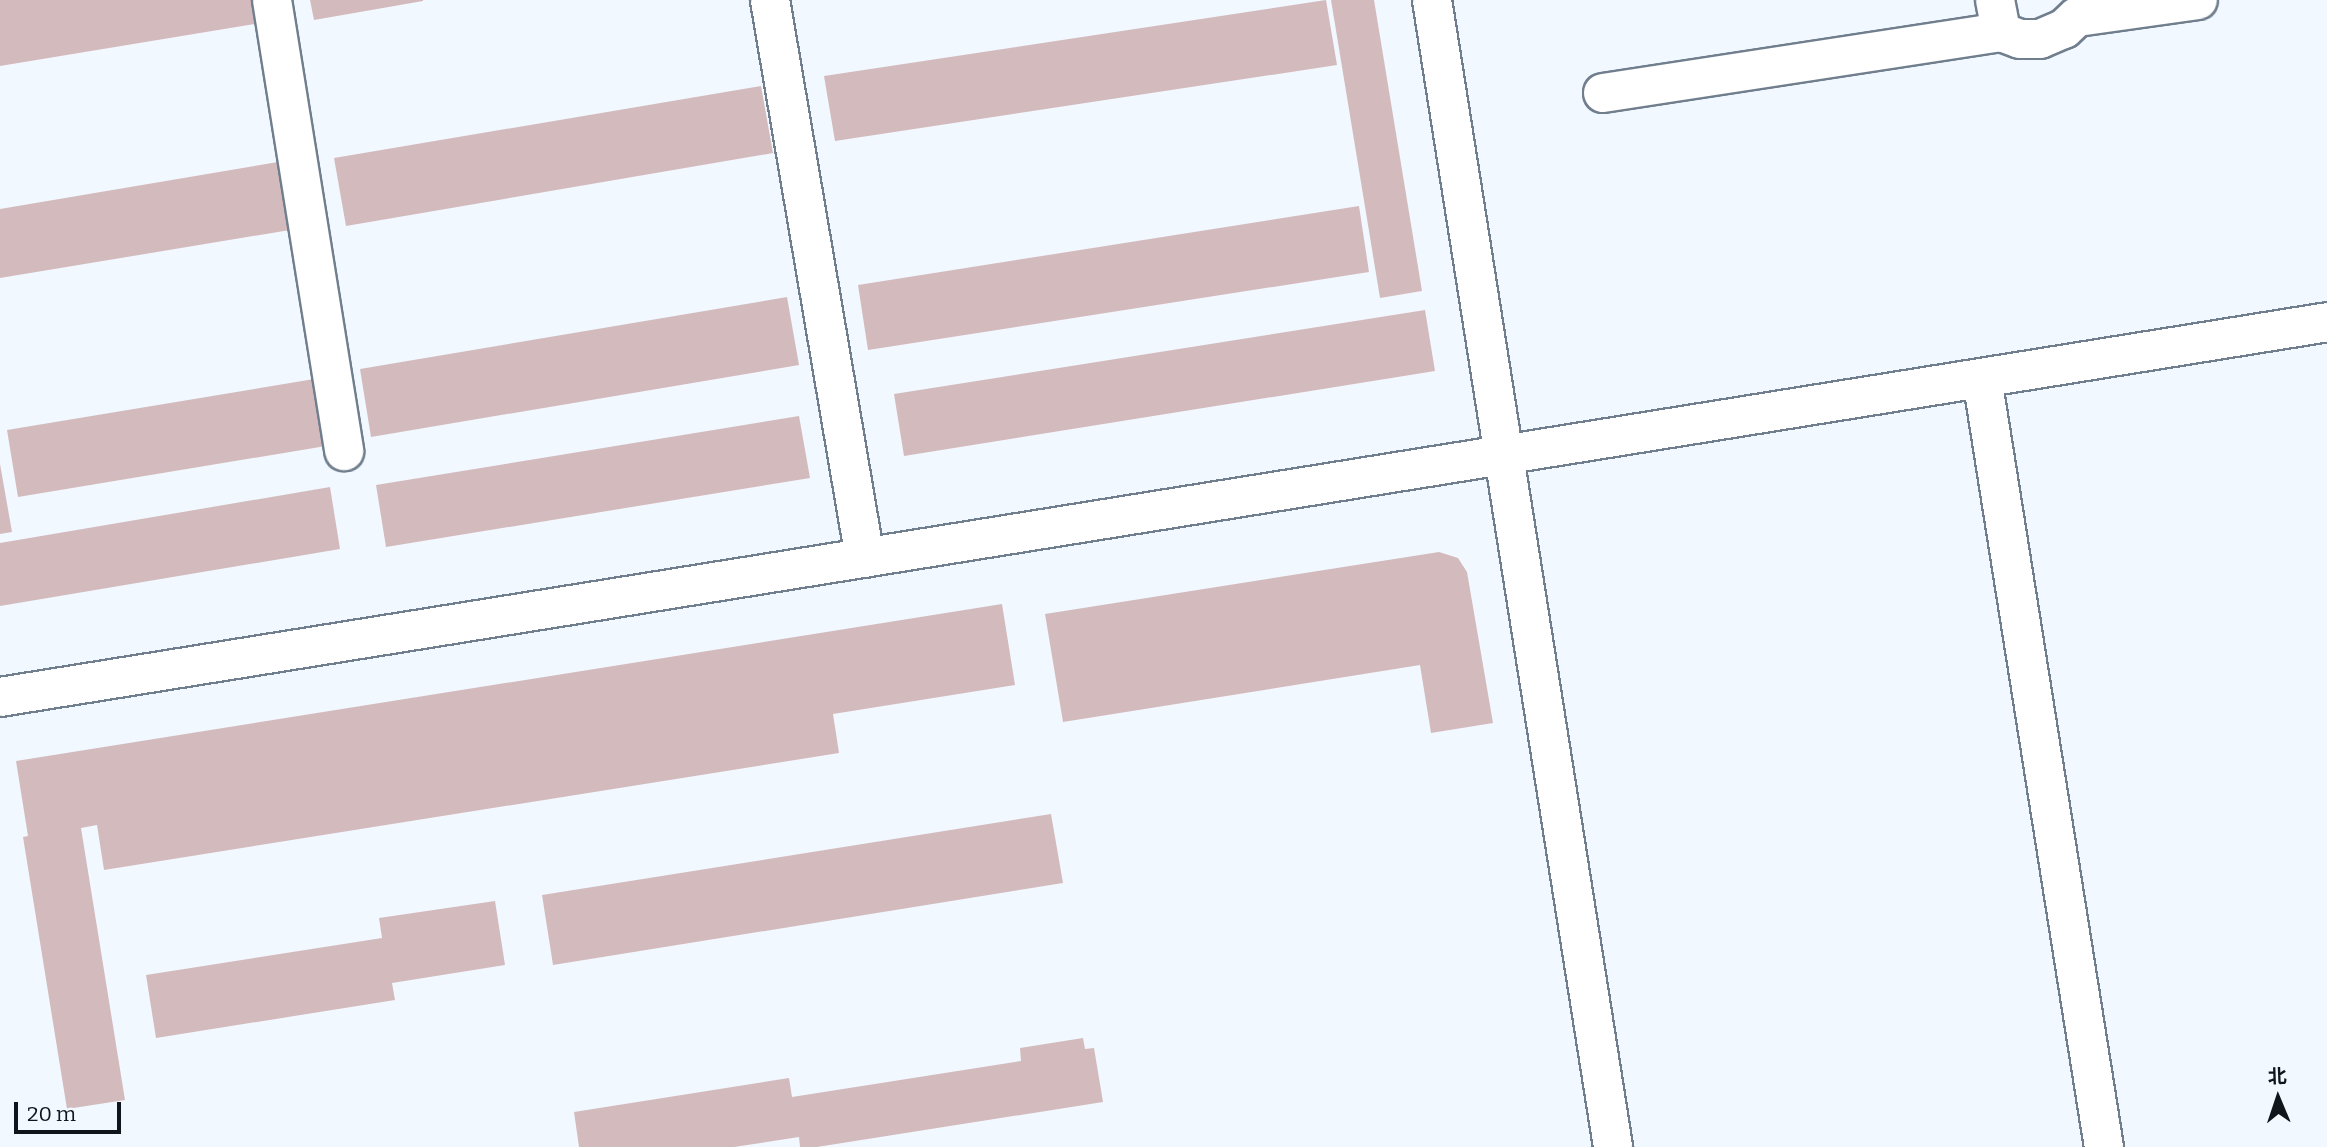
<!DOCTYPE html>
<meta charset="utf-8">
<style>
body{margin:0}
#map{position:relative;width:2327px;height:1147px;overflow:hidden;background:#f2f8ff;font-family:Bitter,"Noto Sans SC",serif}
div>[style]{position:absolute}
[style*='--x']{left:calc(var(--x)*1px);top:calc(var(--y)*1px);width:calc(var(--w)*1px);rotate:calc(var(--a)*1deg)}
.building>*{inset:0;background:#d3bbbd}
.roads{filter:drop-shadow(2px 0 #707e8d) drop-shadow(-2px 0 #707e8d) drop-shadow(0 2px #707e8d) drop-shadow(0 -2px #707e8d)}
.minor>*{height:38px;margin:-19px;padding:0 19px;transform-origin:19px;border-radius:19px;background:#fff}
span{translate:-50% -50%;white-space:nowrap;text-align:center;line-height:1.15;-webkit-text-stroke:5px #f2f8ff;paint-order:stroke}
.north{position:absolute;left:2243px;top:1063px;width:70px;height:70px;-webkit-text-stroke:5px #f2f8ff;paint-order:stroke;rotate:358deg;font-size:19px;font-weight:700;line-height:28px;text-align:center;color:#10151b}
.north::after{content:'';display:block;margin:auto;width:24px;height:32px;background:#10151b;clip-path:polygon(50% 0,100% 100%,50% 72%,0 100%)}
.scale{position:absolute;left:14px;top:1102px;width:107px;height:32px;box-sizing:border-box;border:4px solid #10151b;border-top:0;padding-left:9px;font-size:21px;line-height:24px;white-space:nowrap;color:#10151b;-webkit-text-stroke:5px #f2f8ff;paint-order:stroke}
</style>
<div id="map">
<div class="building">
<i style="clip-path:polygon(0 0,268px 0,272px 21px,0 66px)"></i>
<i style="clip-path:polygon(310px 0,423px 0,423px 1px,314px 20px)"></i>
<i style="clip-path:polygon(1326px 0,1337px 65px,835px 141px,824px 76px)"></i>
<i style="clip-path:polygon(1331px 0,1374px 0,1422px 291px,1380px 298px)"></i>
<i style="clip-path:polygon(761px 86px,773px 153px,346px 226px,334px 158px)"></i>
<i style="clip-path:polygon(284px 161px,296px 229px,0 278px,0 209px)"></i>
<i style="clip-path:polygon(1359px 206px,1369px 272px,868px 350px,858px 285px)"></i>
<i style="clip-path:polygon(787px 297px,799px 365px,371px 437px,360px 369px)"></i>
<i style="clip-path:polygon(1425px 310px,1435px 371px,904px 456px,894px 394px)"></i>
<i style="clip-path:polygon(320px 378px,332px 445px,18px 497px,7px 430px)"></i>
<i style="clip-path:polygon(799px 416px,810px 478px,386px 547px,376px 485px)"></i>
<i style="clip-path:polygon(0 464px,12px 532px,0 534px)"></i>
<i style="clip-path:polygon(330px 487px,340px 549px,0 606px,0 543px)"></i>
<i style="clip-path:polygon(1439px 552px,1458px 558px,1467px 572px,1493px 723px,1431px 733px,1420px 665px,1063px 722px,1045px 614px)"></i>
<i style="clip-path:polygon(1002px 604px,1015px 685px,833px 714px,839px 753px,104px 870px,97px 825px,81px 828px,125px 1100px,67px 1109px,23px 837px,28px 836px,16px 761px)"></i>
<i style="clip-path:polygon(1051px 814px,1063px 883px,553px 965px,542px 895px)"></i>
<i style="clip-path:polygon(495px 901px,505px 965px,392px 983px,395px 1000px,156px 1038px,146px 975px,382px 938px,379px 918px)"></i>
<i style="clip-path:polygon(1083px 1038px,1085px 1049px,1094px 1048px,1103px 1102px,817px 1147px,800px 1147px,799px 1137px,734px 1147px,579px 1147px,574px 1112px,789px 1078px,792px 1097px,1021px 1061px,1020px 1048px)"></i>
</div>
<div class="roads">
<div class="minor">
<i style="--x:272;--y:0;--w:457;--a:80.9"></i>
<i style="--x:770;--y:0;--w:566;--a:80.34"></i>
<i style="--x:1432;--y:0;--w:1161;--a:81.03"></i>
<i style="--x:1995;--y:0;--w:33;--a:79"></i>
<i style="--x:1603;--y:93;--w:403;--a:-8.7"></i>
<i style="--x:2001;--y:32;--w:20;--a:20"></i>
<i style="--x:2020;--y:39;--w:20;--a:0"></i>
<i style="--x:2040;--y:39;--w:26;--a:-23"></i>
<i style="--x:2064;--y:29;--w:18;--a:-43"></i>
<i style="--x:2077;--y:17;--w:122;--a:-8"></i>
<i style="--x:1982;--y:378;--w:779;--a:80.99"></i>
<i style="--x:0;--y:697;--w:2357;--a:-9.15"></i>
</div>
</div>
<div class="north">北</div>
<div class="scale">20 m</div>
</div>
